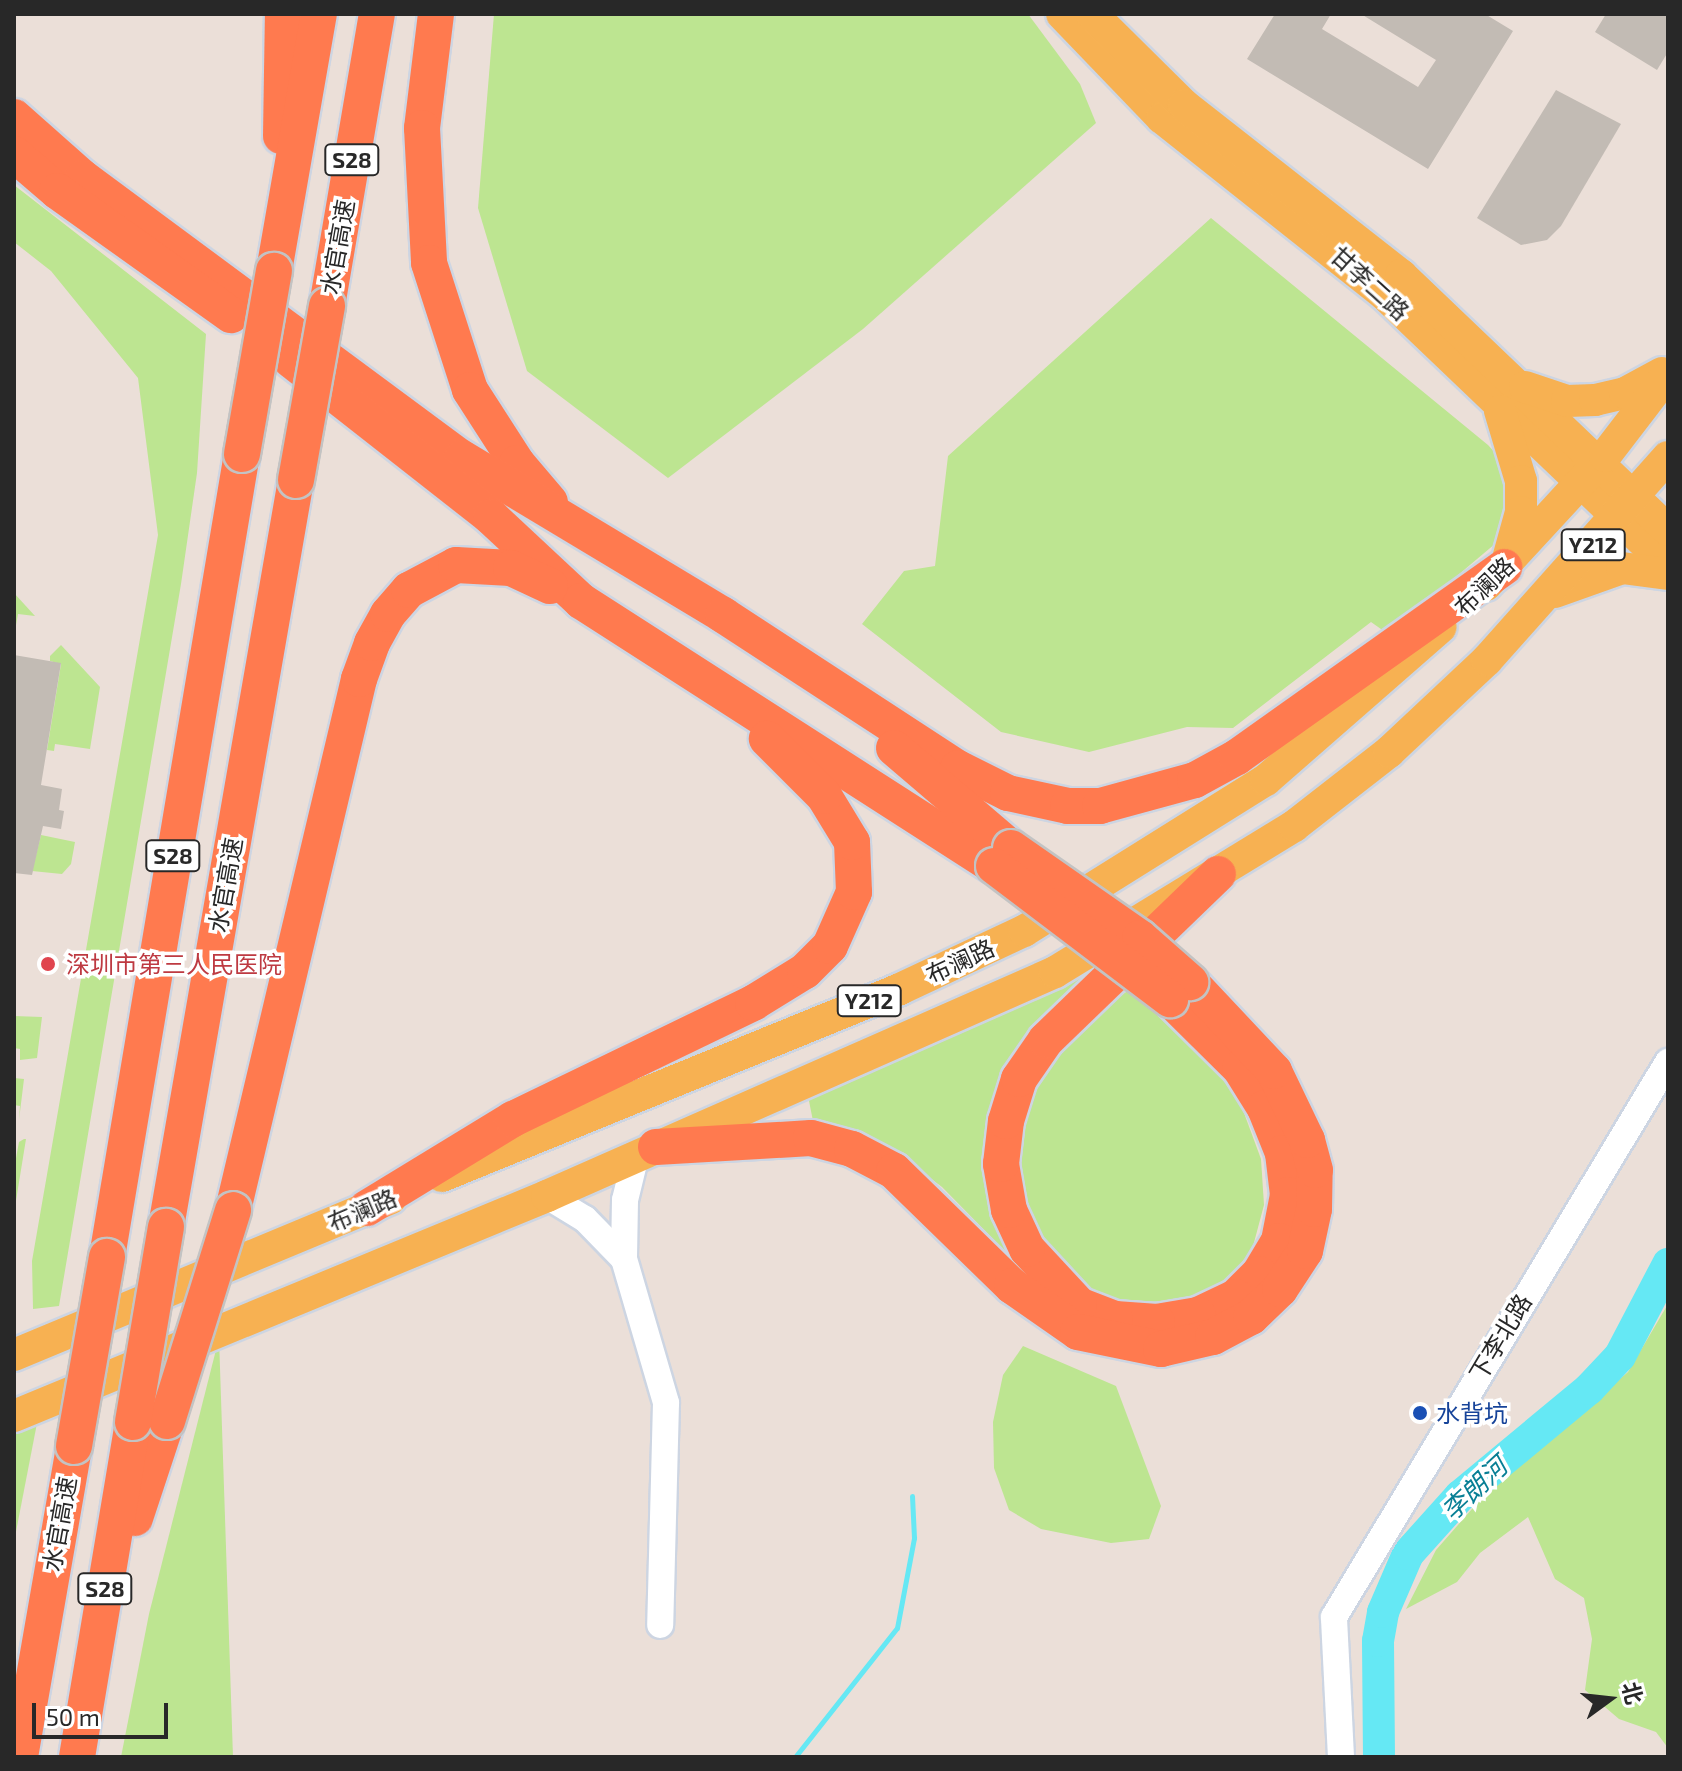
<!DOCTYPE html>
<meta charset="utf-8">
<style>
body{margin:0}
#map{position:relative;width:1682px;height:1771px;overflow:hidden;background:#ebdfd8;font-family:"Exo 2","Noto Sans SC",sans-serif}
div>[style]{position:absolute}
[style*='--x']{left:calc(var(--x)*1px);top:calc(var(--y)*1px);width:calc(var(--w)*1px);rotate:calc(var(--a)*1deg)}
.green>*{inset:0;background:#bde591}
.stream>*{height:5px;margin:-2.5px;padding:0 2.5px;transform-origin:2.5px;border-radius:2.5px;background:#65e8f4}
.river>*{height:32px;margin:-16px;padding:0 16px;transform-origin:16px;border-radius:16px;background:#65e8f4}
.building>*{inset:0;background:#c2bbb4}
.roads{filter:drop-shadow(2px 0 #cdd5e2) drop-shadow(-2px 0 #cdd5e2) drop-shadow(0 2px #cdd5e2) drop-shadow(0 -2px #cdd5e2)}
.minor>*{height:26px;margin:-13px;padding:0 13px;transform-origin:13px;border-radius:13px;background:#fff}
.major>*{height:32px;margin:-16px;padding:0 16px;transform-origin:16px;border-radius:16px;background:#f7b152}
.highway>*{height:36px;margin:-18px;padding:0 18px;transform-origin:18px;border-radius:18px;background:#ff7a4f}
.bridges{filter:drop-shadow(2px 0 #c3c3c3) drop-shadow(-2px 0 #c3c3c3) drop-shadow(0 2px #c3c3c3) drop-shadow(0 -2px #c3c3c3)}
.highway-bridge>*{height:36px;margin:-18px;padding:0 18px;transform-origin:18px;border-radius:18px;background:#ff7a4f}
.dots>*{width:22px;height:22px;translate:-50% -50%;box-sizing:border-box;border:4px solid #fff;border-radius:50%}
span{translate:-50% -50%;white-space:nowrap;text-align:center;line-height:1.15;-webkit-text-stroke:7px #fff;paint-order:stroke}
.shield-label span{padding:2px 6px;background:#fff;border:2px solid;border-radius:6px;-webkit-text-stroke-width:0}
.shield-label{font-size:22px;color:#282828;font-weight:700}
.street-label{font-size:24px;color:#282828}
.health-label{font-size:24px;color:#be3a42}
.left{translate:0 -50%;text-align:left}
.transit-label{font-size:24px;color:#164399}
.water-label{font-size:26px;color:#087f95;font-style:italic}
.frame{position:absolute;inset:0;border:16px solid #282828;pointer-events:none}
.north{position:absolute;left:1570px;top:1659px;width:80px;height:80px;-webkit-text-stroke:6px #fff;paint-order:stroke;rotate:75deg;font-size:22px;font-weight:700;line-height:32px;text-align:center;color:#282828}
.north::after{content:'';display:block;margin:auto;width:28px;height:36px;background:#282828;clip-path:polygon(50% 0,100% 100%,50% 72%,0 100%)}
.scale{position:absolute;left:32px;top:1703px;width:136px;height:36px;box-sizing:border-box;border:4px solid #282828;border-top:0;padding-left:10px;font-size:24px;line-height:28px;white-space:nowrap;color:#282828;-webkit-text-stroke:6px #fff;paint-order:stroke}
</style>
<div id="map">
<div class="green">
<i style="clip-path:polygon(494px 14px,1028px 14px,1080px 84px,1096px 123px,863px 329px,668px 478px,527px 371px,478px 208px)"></i>
<i style="clip-path:polygon(14px 185px,206px 334px,197px 473px,181px 584px,59px 1306px,33px 1309px,32px 1261px,158px 535px,138px 378px,51px 271px,14px 242px)"></i>
<i style="clip-path:polygon(1211px 218px,1488px 445px,1510px 469px,1502px 538px,1388px 634px,1371px 622px,1233px 728px,1187px 727px,1089px 752px,1001px 732px,862px 624px,904px 571px,935px 566px,948px 456px)"></i>
<i style="clip-path:polygon(14px 593px,35px 616px,18px 614px,14px 636px)"></i>
<i style="clip-path:polygon(61px 645px,100px 687px,90px 749px,55px 744px,54px 751px,47px 750px,61px 664px,50px 661px,50px 656px)"></i>
<i style="clip-path:polygon(41px 835px,75px 842px,71px 864px,62px 874px,32px 871px)"></i>
<i style="clip-path:polygon(1092px 968px,1049px 1014px,993px 1176px,1057px 1304px,942px 1187px,901px 1156px,855px 1131px,814px 1126px,808px 1096px)"></i>
<i style="clip-path:polygon(1131px 989px,1164px 1011px,1233px 1083px,1261px 1159px,1264px 1205px,1252px 1250px,1234px 1274px,1205px 1295px,1166px 1310px,1120px 1303px,1081px 1287px,1055px 1261px,1029px 1216px,1019px 1170px,1023px 1124px,1047px 1064px,1077px 1022px)"></i>
<i style="clip-path:polygon(14px 1016px,42px 1017px,37px 1058px,20px 1060px,20px 1049px,14px 1048px)"></i>
<i style="clip-path:polygon(14px 1078px,24px 1079px,19px 1120px,20px 1106px,14px 1105px)"></i>
<i style="clip-path:polygon(24px 1139px,26px 1139px,14px 1213px,14px 1169px,19px 1142px)"></i>
<i style="clip-path:polygon(1668px 1304px,1668px 1748px,1656px 1732px,1619px 1719px,1585px 1690px,1592px 1639px,1584px 1598px,1555px 1579px,1528px 1517px,1480px 1553px,1457px 1582px,1406px 1609px,1436px 1550px,1479px 1501px,1628px 1372px)"></i>
<i style="clip-path:polygon(219px 1338px,233px 1757px,121px 1757px,149px 1614px)"></i>
<i style="clip-path:polygon(1023px 1346px,1116px 1386px,1161px 1506px,1149px 1539px,1111px 1543px,1041px 1529px,1009px 1510px,994px 1468px,993px 1422px,1003px 1375px)"></i>
<i style="clip-path:polygon(38px 1418px,14px 1542px,14px 1428px)"></i>
</div>
<div class="stream">
<i style="--x:795;--y:1757;--w:164;--a:-51.7"></i>
<i style="--x:897;--y:1628;--w:92;--a:-79.3"></i>
<i style="--x:914;--y:1538;--w:42;--a:-92.7"></i>
</div>
<div class="river">
<i style="--x:1379;--y:1757;--w:116;--a:-90.5"></i>
<i style="--x:1378;--y:1641;--w:29;--a:-80"></i>
<i style="--x:1383;--y:1612;--w:63;--a:-66.7"></i>
<i style="--x:1408;--y:1554;--w:78;--a:-48.1"></i>
<i style="--x:1460;--y:1496;--w:168;--a:-39.7"></i>
<i style="--x:1589;--y:1389;--w:45;--a:-46.8"></i>
<i style="--x:1620;--y:1356;--w:104;--a:-62.4"></i>
</div>
<div class="building">
<i style="clip-path:polygon(1275px 14px,1331px 14px,1322px 29px,1418px 87px,1436px 60px,1361px 14px,1485px 14px,1513px 31px,1428px 169px,1247px 59px)"></i>
<i style="clip-path:polygon(1606px 14px,1668px 14px,1668px 52px,1657px 70px,1595px 32px)"></i>
<i style="clip-path:polygon(1556px 90px,1621px 124px,1561px 226px,1547px 240px,1521px 245px,1477px 218px)"></i>
<i style="clip-path:polygon(14px 655px,61px 663px,41px 785px,62px 789px,59px 810px,64px 811px,61px 829px,43px 826px,32px 875px,14px 873px)"></i>
</div>
<div class="roads">
<div class="minor">
<i style="--x:636;--y:1155;--w:46;--a:103.7"></i>
<i style="--x:625;--y:1200;--w:59;--a:91"></i>
<i style="--x:624;--y:1259;--w:150;--a:73.7"></i>
<i style="--x:666;--y:1403;--w:222;--a:91.5"></i>
<i style="--x:547;--y:1196;--w:44;--a:31.2"></i>
<i style="--x:585;--y:1219;--w:56;--a:45.7"></i>
<i style="--x:1341;--y:1757;--w:140;--a:-92.9"></i>
<i style="--x:1334;--y:1617;--w:648;--a:-58.96"></i>
</div>
<div class="major">
<i style="--x:1062;--y:14;--w:144;--a:46.1"></i>
<i style="--x:1162;--y:118;--w:282;--a:38.4"></i>
<i style="--x:1383;--y:293;--w:394;--a:43.7"></i>
<i style="--x:1092;--y:14;--w:129;--a:44.7"></i>
<i style="--x:1184;--y:105;--w:276;--a:38.1"></i>
<i style="--x:1401;--y:275;--w:369;--a:43.7"></i>
<i style="--x:1525;--y:387;--w:44;--a:18.4"></i>
<i style="--x:1567;--y:401;--w:28;--a:-2"></i>
<i style="--x:1595;--y:400;--w:31;--a:-13"></i>
<i style="--x:1625;--y:393;--w:42;--a:-28.4"></i>
<i style="--x:1500;--y:411;--w:73;--a:73.3"></i>
<i style="--x:1521;--y:481;--w:31;--a:90"></i>
<i style="--x:1521;--y:512;--w:49;--a:105.5"></i>
<i style="--x:1486;--y:585;--w:176;--a:-47.3"></i>
<i style="--x:1605;--y:456;--w:103;--a:-52.5"></i>
<i style="--x:1555;--y:592;--w:71;--a:-19.7"></i>
<i style="--x:1622;--y:568;--w:46;--a:7.4"></i>
<i style="--x:442;--y:1176;--w:495;--a:-22.2"></i>
<i style="--x:900;--y:989;--w:137;--a:-25.1"></i>
<i style="--x:1024;--y:931;--w:285;--a:-32"></i>
<i style="--x:1266;--y:780;--w:232;--a:-41.2"></i>
<i style="--x:14;--y:1355;--w:408;--a:-22.6"></i>
<i style="--x:14;--y:1416;--w:577;--a:-22.43"></i>
<i style="--x:547;--y:1196;--w:555;--a:-23.79"></i>
<i style="--x:1055;--y:972;--w:280;--a:-31.4"></i>
<i style="--x:1294;--y:826;--w:120;--a:-37.9"></i>
<i style="--x:1389;--y:752;--w:134;--a:-43.2"></i>
<i style="--x:1487;--y:660;--w:272;--a:-48.3"></i>
</div>
<div class="highway">
<i style="--x:436;--y:14;--w:115;--a:97"></i>
<i style="--x:422;--y:128;--w:135;--a:87"></i>
<i style="--x:429;--y:263;--w:133;--a:72.1"></i>
<i style="--x:470;--y:390;--w:87;--a:57.2"></i>
<i style="--x:517;--y:463;--w:51;--a:49.8"></i>
<i style="--x:14;--y:117;--w:92;--a:41.5"></i>
<i style="--x:83;--y:178;--w:471;--a:36.5"></i>
<i style="--x:462;--y:458;--w:305;--a:31"></i>
<i style="--x:723;--y:615;--w:280;--a:33.1"></i>
<i style="--x:958;--y:768;--w:56;--a:26.6"></i>
<i style="--x:1008;--y:793;--w:61;--a:12.2"></i>
<i style="--x:1068;--y:806;--w:32;--a:0"></i>
<i style="--x:1100;--y:806;--w:98;--a:-15.3"></i>
<i style="--x:1195;--y:780;--w:48;--a:-28.7"></i>
<i style="--x:1237;--y:757;--w:328;--a:-35.4"></i>
<i style="--x:281;--y:136;--w:122;--a:-89.1"></i>
<i style="--x:14;--y:154;--w:57;--a:40.7"></i>
<i style="--x:57;--y:191;--w:214;--a:35.5"></i>
<i style="--x:274;--y:271;--w:261;--a:-80.1"></i>
<i style="--x:327;--y:306;--w:296;--a:-80.3"></i>
<i style="--x:291;--y:360;--w:254;--a:38.1"></i>
<i style="--x:491;--y:517;--w:123;--a:43"></i>
<i style="--x:581;--y:601;--w:491;--a:32.7"></i>
<i style="--x:894;--y:748;--w:154;--a:40.5"></i>
<i style="--x:1170;--y:999;--w:98;--a:44.6"></i>
<i style="--x:1240;--y:1068;--w:47;--a:58"></i>
<i style="--x:1265;--y:1108;--w:48;--a:68.2"></i>
<i style="--x:1283;--y:1153;--w:42;--a:83.2"></i>
<i style="--x:1288;--y:1195;--w:47;--a:101.1"></i>
<i style="--x:1279;--y:1241;--w:39;--a:121"></i>
<i style="--x:1259;--y:1274;--w:33;--a:135"></i>
<i style="--x:1236;--y:1297;--w:42;--a:154.7"></i>
<i style="--x:1198;--y:1315;--w:42;--a:170.3"></i>
<i style="--x:1157;--y:1322;--w:42;--a:-175.9"></i>
<i style="--x:1115;--y:1319;--w:39;--a:-159"></i>
<i style="--x:1079;--y:1305;--w:76;--a:-132.9"></i>
<i style="--x:1027;--y:1249;--w:43;--a:-114.8"></i>
<i style="--x:1009;--y:1210;--w:47;--a:-99.9"></i>
<i style="--x:1001;--y:1164;--w:43;--a:-83.4"></i>
<i style="--x:1006;--y:1121;--w:44;--a:-72.8"></i>
<i style="--x:1019;--y:1079;--w:47;--a:-55.3"></i>
<i style="--x:1046;--y:1040;--w:239;--a:-44"></i>
<i style="--x:656;--y:1147;--w:155;--a:-3.3"></i>
<i style="--x:811;--y:1138;--w:42;--a:15"></i>
<i style="--x:852;--y:1149;--w:47;--a:27.6"></i>
<i style="--x:894;--y:1171;--w:165;--a:44.3"></i>
<i style="--x:1012;--y:1286;--w:80;--a:34.9"></i>
<i style="--x:1078;--y:1332;--w:85;--a:11.6"></i>
<i style="--x:1161;--y:1349;--w:53;--a:-13"></i>
<i style="--x:1213;--y:1337;--w:43;--a:-27.8"></i>
<i style="--x:1251;--y:1317;--w:40;--a:-44"></i>
<i style="--x:1280;--y:1289;--w:45;--a:-56.7"></i>
<i style="--x:1305;--y:1251;--w:43;--a:-77.9"></i>
<i style="--x:1314;--y:1209;--w:39;--a:-89"></i>
<i style="--x:1315;--y:1170;--w:31;--a:-105"></i>
<i style="--x:1307;--y:1140;--w:76;--a:-115.6"></i>
<i style="--x:1274;--y:1071;--w:122;--a:-133.3"></i>
<i style="--x:367;--y:1208;--w:171;--a:-31.4"></i>
<i style="--x:513;--y:1119;--w:267;--a:-25.8"></i>
<i style="--x:753;--y:1003;--w:61;--a:-31.6"></i>
<i style="--x:805;--y:971;--w:35;--a:-45"></i>
<i style="--x:830;--y:946;--w:59;--a:-66"></i>
<i style="--x:854;--y:892;--w:50;--a:-92.3"></i>
<i style="--x:852;--y:842;--w:54;--a:-121.3"></i>
<i style="--x:824;--y:796;--w:81;--a:-135"></i>
<i style="--x:233;--y:1210;--w:546;--a:-76.65"></i>
<i style="--x:359;--y:679;--w:38;--a:-70"></i>
<i style="--x:372;--y:643;--w:33;--a:-61"></i>
<i style="--x:388;--y:614;--w:32;--a:-49"></i>
<i style="--x:409;--y:590;--w:53;--a:-28"></i>
<i style="--x:456;--y:565;--w:55;--a:3.1"></i>
<i style="--x:511;--y:568;--w:43;--a:24.8"></i>
<i style="--x:166;--y:1227;--w:758;--a:-80.13"></i>
<i style="--x:107;--y:1257;--w:814;--a:-80.46"></i>
<i style="--x:135;--y:1518;--w:102;--a:-71.7"></i>
<i style="--x:20;--y:1757;--w:316;--a:-80.1"></i>
<i style="--x:77;--y:1757;--w:340;--a:-80.5"></i>
</div>
</div>
<div class="bridges">
<div class="highway-bridge">
<i style="--x:242;--y:454;--w:186;--a:-80.1"></i>
<i style="--x:296;--y:480;--w:177;--a:-79.9"></i>
<i style="--x:1011;--y:848;--w:157;--a:34.9"></i>
<i style="--x:1140;--y:938;--w:67;--a:41.3"></i>
<i style="--x:994;--y:866;--w:221;--a:37.1"></i>
<i style="--x:167;--y:1421;--w:221;--a:-72.6"></i>
<i style="--x:133;--y:1422;--w:198;--a:-80.4"></i>
<i style="--x:74;--y:1446;--w:192;--a:-80.1"></i>
</div>
</div>
<div class="dots">
<i style="left:48px;top:964px;background:#e0444e"></i>
<i style="left:1420px;top:1413px;background:#1a4fb4"></i>
</div>
<div class="shield-label">
<span style="left:352px;top:160px">S28</span>
<span style="left:1593px;top:545px">Y212</span>
<span style="left:173px;top:856px">S28</span>
<span style="left:869px;top:1001px">Y212</span>
<span style="left:105px;top:1589px">S28</span>
</div>
<div class="street-label">
<span style="left:337px;top:247px;rotate:-80deg">水官高速</span>
<span style="left:1370px;top:283px;rotate:42deg">甘李二路</span>
<span style="left:1484px;top:586px;rotate:-44deg">布澜路</span>
<span style="left:225px;top:885px;rotate:-80deg">水官高速</span>
<span style="left:960px;top:961px;rotate:-25deg">布澜路</span>
<span style="left:362px;top:1210px;rotate:-23deg">布澜路</span>
<span style="left:1500px;top:1337px;rotate:-59deg">下李北路</span>
<span style="left:59px;top:1524px;rotate:-80deg">水官高速</span>
</div>
<div class="health-label">
<span class="left" style="left:66px;top:964px">深圳市第三人民医院</span>
</div>
<div class="transit-label">
<span class="left" style="left:1436px;top:1413px">水背坑</span>
</div>
<div class="water-label">
<span style="left:1474px;top:1488px;rotate:-43deg">李朗河</span>
</div>
<div class="frame"></div>
<div class="north">北</div>
<div class="scale">50 m</div>
</div>
